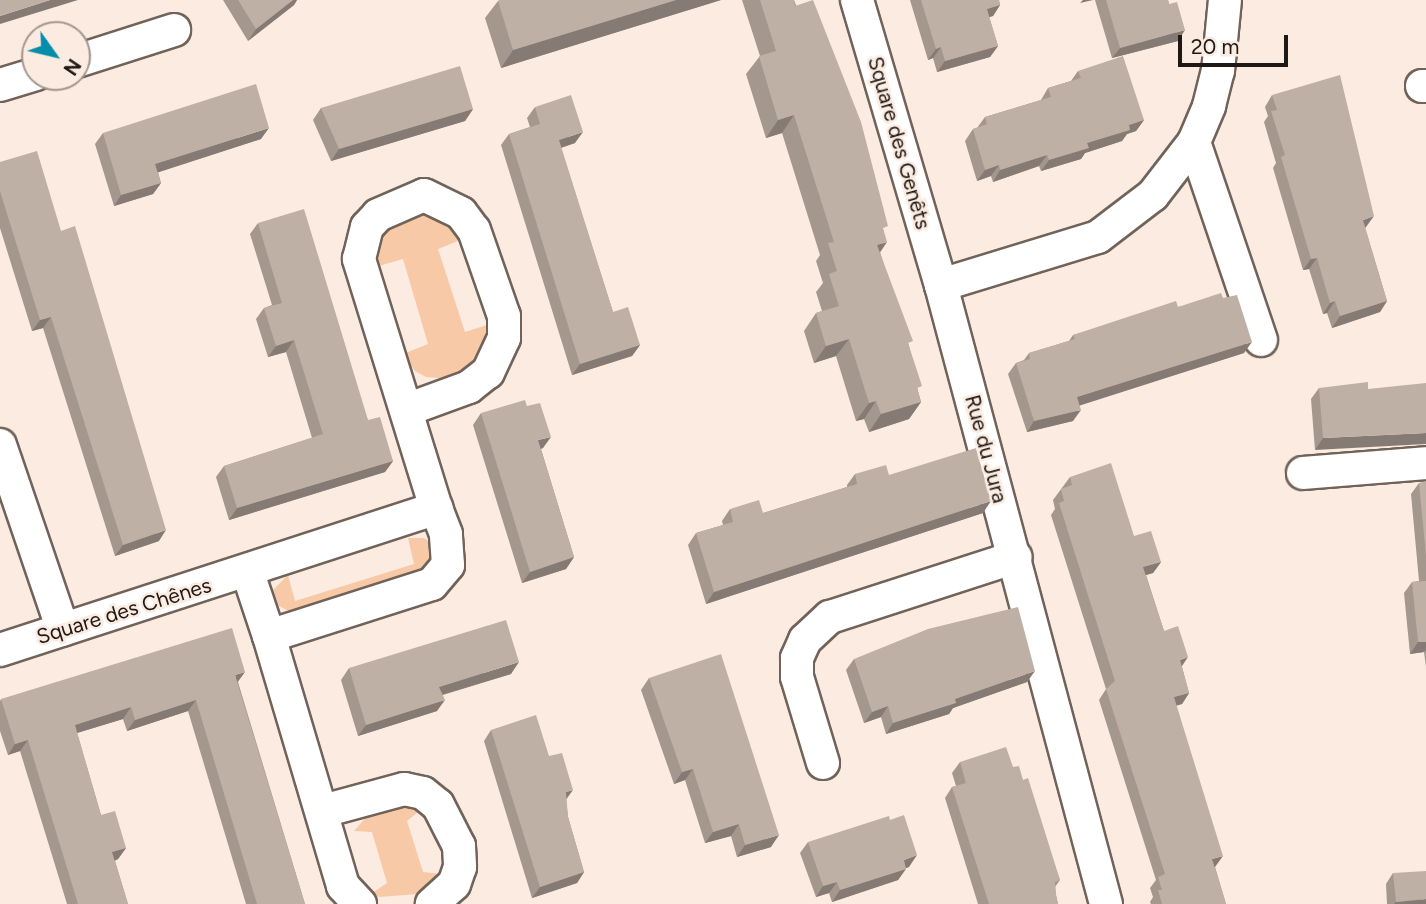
<!DOCTYPE html>
<meta charset="utf-8">
<style>
body{margin:0}
#map{position:relative;width:1426px;height:904px;overflow:hidden;background:#fbebe0;font-family:Figtree,sans-serif}
div>[style]{position:absolute}
[style*='--x']{left:calc(var(--x)*1px);top:calc(var(--y)*1px);width:calc(var(--w)*1px);rotate:calc(var(--a)*1deg)}
.green>*{inset:0;background:#f7c9a7}
.roads{filter:drop-shadow(2px 0 #716359) drop-shadow(-2px 0 #716359) drop-shadow(0 2px #716359) drop-shadow(0 -2px #716359)}
.street>*{height:32px;margin:-16px;padding:0 16px;transform-origin:16px;border-radius:16px;background:#fff}
.wall>*{inset:0;background:#a4978e}
.shaded-wall>*{inset:0;background:#867b74}
.building>*{inset:0;background:#bfb0a5}
span{translate:-50% -50%;white-space:nowrap;text-align:center;line-height:1.15;-webkit-text-stroke:5px #fbebe0;paint-order:stroke}
.street-label{font-size:21px;color:#1e1915}
.north{position:absolute;left:21px;top:21px;width:70px;height:70px;box-sizing:border-box;background:#fbebe0;border:2px solid #a3978f;border-radius:50%;rotate:124deg;font-size:19px;font-weight:700;line-height:28px;text-align:center;color:#1e1915}
.north::after{content:'';display:block;margin:auto;width:24px;height:32px;background:#058dac;clip-path:polygon(50% 0,100% 100%,50% 72%,0 100%)}
.scale{position:absolute;left:1178px;top:35px;width:110px;height:32px;box-sizing:border-box;border:4px solid #1e1915;border-top:0;padding-left:9px;font-size:21px;line-height:24px;white-space:nowrap;color:#1e1915;-webkit-text-stroke:5px #fbebe0;paint-order:stroke}
</style>
<div id="map">
<div class="green">
<i style="clip-path:polygon(417px 212px,441px 215px,463px 239px,438px 249px,465px 332px,490px 324px,484px 359px,452px 379px,426px 377px,415px 371px,403px 354px,428px 344px,403px 259px,375px 267px,375px 245px,383px 231px,394px 220px)"></i>
<i style="clip-path:polygon(408px 538px,424px 538px,434px 545px,437px 557px,429px 570px,295px 614px,273px 603px,272px 591px,288px 575px,295px 601px,414px 564px)"></i>
<i style="clip-path:polygon(410px 806px,420px 810px,407px 821px,423px 872px,441px 874px,418px 894px,379px 897px,372px 893px,387px 883px,372px 832px,354px 831px,370px 813px)"></i>
</div>
<div class="roads">
<div class="street">
<i style="--x:857;--y:0;--w:297;--a:73.6"></i>
<i style="--x:77;--y:61;--w:102;--a:-17.7"></i>
<i style="--x:0;--y:85;--w:37;--a:-17"></i>
<i style="--x:1422;--y:86;--w:4;--a:0"></i>
<i style="--x:1194;--y:142;--w:209;--a:71.3"></i>
<i style="--x:0;--y:445;--w:195;--a:71.2"></i>
<i style="--x:1303;--y:473;--w:123;--a:-4.6"></i>
<i style="--x:248;--y:573;--w:66;--a:71.6"></i>
<i style="--x:269;--y:636;--w:171;--a:-17.7"></i>
<i style="--x:432;--y:584;--w:25;--a:-50"></i>
<i style="--x:448;--y:565;--w:31;--a:-94"></i>
<i style="--x:446;--y:534;--w:28;--a:-111"></i>
<i style="--x:269;--y:636;--w:261;--a:73.5"></i>
<i style="--x:343;--y:886;--w:25;--a:47"></i>
<i style="--x:0;--y:650;--w:459;--a:-18"></i>
<i style="--x:436;--y:508;--w:261;--a:-107.2"></i>
<i style="--x:359;--y:259;--w:33;--a:-76"></i>
<i style="--x:367;--y:227;--w:16;--a:-47"></i>
<i style="--x:378;--y:215;--w:50;--a:-23.5"></i>
<i style="--x:424;--y:195;--w:41;--a:25.9"></i>
<i style="--x:461;--y:213;--w:21;--a:53"></i>
<i style="--x:474;--y:230;--w:91;--a:70.8"></i>
<i style="--x:504;--y:316;--w:22;--a:90"></i>
<i style="--x:504;--y:338;--w:38;--a:115"></i>
<i style="--x:488;--y:372;--w:24;--a:142"></i>
<i style="--x:469;--y:387;--w:67;--a:159.9"></i>
<i style="--x:823;--y:763;--w:90;--a:-106.8"></i>
<i style="--x:797;--y:677;--w:19;--a:-90"></i>
<i style="--x:797;--y:658;--w:20;--a:-66"></i>
<i style="--x:805;--y:640;--w:34;--a:-43"></i>
<i style="--x:830;--y:617;--w:195;--a:-17.9"></i>
<i style="--x:323;--y:811;--w:84;--a:-15.2"></i>
<i style="--x:404;--y:789;--w:19;--a:12"></i>
<i style="--x:423;--y:793;--w:19;--a:39"></i>
<i style="--x:438;--y:805;--w:46;--a:62.9"></i>
<i style="--x:459;--y:846;--w:21;--a:87"></i>
<i style="--x:460;--y:867;--w:18;--a:109"></i>
<i style="--x:454;--y:884;--w:30;--a:138"></i>
<i style="--x:1106;--y:904;--w:641;--a:-104.93"></i>
<i style="--x:941;--y:285;--w:164;--a:-17"></i>
<i style="--x:1098;--y:237;--w:69;--a:-37.4"></i>
<i style="--x:1153;--y:195;--w:67;--a:-52.3"></i>
<i style="--x:1194;--y:142;--w:39;--a:-67"></i>
<i style="--x:1209;--y:106;--w:36;--a:-76"></i>
<i style="--x:1218;--y:71;--w:71;--a:-84.4"></i>
</div>
</div>
<div class="wall">
<i style="clip-path:polygon(223px 0,297px 0,294px 5px,248px 41px)"></i>
<i style="clip-path:polygon(500px 0,721px 0,501px 68px,485px 18px,498px 1px)"></i>
<i style="clip-path:polygon(742px 0,794px 0,884px 232px,880px 252px,909px 346px,918px 391px,921px 402px,909px 419px,869px 432px,864px 419px,856px 421px,836px 356px,814px 363px,804px 331px,816px 313px,822px 311px,816px 292px,823px 283px,816px 261px,820px 255px,782px 133px,766px 138px,746px 74px,760px 56px)"></i>
<i style="clip-path:polygon(910px 0,999px 0,1000px 5px,993px 16px,989px 17px,998px 46px,990px 57px,937px 72px,933px 58px,928px 60px)"></i>
<i style="clip-path:polygon(1095px 0,1168px 0,1178px 41px,1112px 58px)"></i>
<i style="clip-path:polygon(1078px 71px,1144px 120px,1136px 131px,1127px 134px,1122px 141px,1085px 153px,1081px 159px,1041px 171px,1039px 166px,993px 182px,991px 176px,977px 181px,965px 141px,973px 129px,977px 128px,985px 117px,1041px 100px,1048px 88px,1071px 81px)"></i>
<i style="clip-path:polygon(1272px 95px,1366px 227px,1365px 228px,1387px 301px,1380px 312px,1332px 328px,1327px 313px,1323px 314px,1309px 269px,1303px 270px,1273px 168px,1276px 163px,1264px 122px,1268px 116px,1265px 107px)"></i>
<i style="clip-path:polygon(535px 107px,575px 143px,561px 148px,613px 312px,640px 345px,632px 356px,572px 375px,501px 145px,509px 134px,530px 127px,527px 118px)"></i>
<i style="clip-path:polygon(321px 108px,473px 109px,465px 121px,331px 161px,313px 120px)"></i>
<i style="clip-path:polygon(103px 133px,261px 139px,158px 172px,161px 183px,153px 194px,114px 206px,95px 144px)"></i>
<i style="clip-path:polygon(0 162px,159px 541px,115px 556px,43px 328px,32px 331px,0 228px)"></i>
<i style="clip-path:polygon(258px 223px,368px 420px,393px 461px,385px 472px,229px 520px,216px 477px,224px 466px,312px 438px,286px 352px,268px 357px,256px 319px,264px 308px,272px 305px,250px 234px)"></i>
<i style="clip-path:polygon(1223px 298px,1244px 353px,1079px 405px,1073px 421px,1027px 432px,1008px 374px,1016px 363px,1024px 360px,1029px 353px,1069px 341px,1073px 335px,1178px 307px)"></i>
<i style="clip-path:polygon(1319px 388px,1368px 389px,1315px 450px,1311px 399px)"></i>
<i style="clip-path:polygon(481px 413px,543px 448px,541px 449px,574px 557px,566px 569px,522px 583px,473px 425px)"></i>
<i style="clip-path:polygon(855px 474px,889px 475px,983px 513px,706px 604px,688px 545px,696px 533px,723px 525px,722px 521px,730px 509px,763px 513px,847px 487px,847px 485px)"></i>
<i style="clip-path:polygon(1070px 477px,1161px 562px,1153px 573px,1146px 575px,1164px 631px,1182px 667px,1189px 693px,1182px 704px,1176px 705px,1215px 867px,1226px 904px,1151px 904px,1150px 902px,1153px 897px,1150px 888px,1156px 880px,1099px 700px,1106px 689px,1051px 515px,1055px 509px,1053px 500px)"></i>
<i style="clip-path:polygon(1426px 482px,1426px 667px,1424px 652px,1410px 654px,1404px 593px,1412px 582px,1419px 581px,1411px 494px,1419px 483px)"></i>
<i style="clip-path:polygon(854px 659px,1027px 682px,953px 708px,949px 714px,886px 734px,881px 717px,864px 723px,846px 670px)"></i>
<i style="clip-path:polygon(349px 668px,511px 674px,443px 695px,437px 711px,358px 736px,341px 680px)"></i>
<i style="clip-path:polygon(649px 678px,771px 847px,737px 857px,731px 836px,705px 843px,685px 780px,674px 784px,641px 690px)"></i>
<i style="clip-path:polygon(238px 682px,305px 904px,246px 904px,188px 711px,127px 731px,123px 719px,77px 733px,101px 815px,126px 848px,118px 859px,115px 861px,128px 904px,67px 904px,20px 751px,8px 755px,0 731px,0 701px,1px 699px)"></i>
<i style="clip-path:polygon(491px 730px,549px 756px,566px 800px,568px 817px,584px 872px,577px 883px,532px 898px,484px 741px)"></i>
<i style="clip-path:polygon(960px 762px,1013px 767px,1023px 780px,1060px 880px,1055px 887px,1056px 895px,1058px 904px,978px 904px,945px 798px,952px 787px,956px 786px,952px 773px)"></i>
<i style="clip-path:polygon(808px 842px,909px 867px,906px 868px,898px 880px,832px 902px,829px 893px,816px 897px,800px 853px)"></i>
<i style="clip-path:polygon(1393px 873px,1426px 904px,1387px 904px,1386px 884px)"></i>
</div>
<div class="shaded-wall">
<i style="clip-path:polygon(50px 0,78px 0,0 24px,0 16px)"></i>
<i style="clip-path:polygon(293px 0,297px 0,294px 5px,248px 41px,256px 29px)"></i>
<i style="clip-path:polygon(676px 0,721px 0,501px 68px,513px 50px)"></i>
<i style="clip-path:polygon(1083px 0,1093px 0,1080px 3px)"></i>
<i style="clip-path:polygon(1000px 5px,993px 16px,979px 20px,987px 9px)"></i>
<i style="clip-path:polygon(1185px 30px,1178px 41px,1112px 58px,1120px 48px)"></i>
<i style="clip-path:polygon(998px 46px,990px 57px,937px 72px,945px 61px)"></i>
<i style="clip-path:polygon(941px 47px,933px 58px,928px 60px,936px 49px)"></i>
<i style="clip-path:polygon(473px 109px,465px 121px,331px 161px,339px 149px)"></i>
<i style="clip-path:polygon(794px 115px,782px 133px,766px 138px,778px 120px)"></i>
<i style="clip-path:polygon(1144px 120px,1136px 131px,1127px 134px,1122px 141px,1085px 153px,1081px 159px,1041px 171px,1049px 160px,1129px 125px)"></i>
<i style="clip-path:polygon(269px 128px,261px 139px,147px 176px,155px 164px)"></i>
<i style="clip-path:polygon(583px 132px,575px 143px,551px 151px,559px 140px)"></i>
<i style="clip-path:polygon(1047px 155px,1039px 166px,993px 182px,1000px 170px)"></i>
<i style="clip-path:polygon(999px 165px,991px 176px,977px 181px,985px 170px)"></i>
<i style="clip-path:polygon(161px 183px,153px 194px,114px 206px,121px 195px)"></i>
<i style="clip-path:polygon(1374px 216px,1366px 227px,1355px 231px,1363px 220px)"></i>
<i style="clip-path:polygon(887px 242px,875px 260px,877px 245px)"></i>
<i style="clip-path:polygon(1317px 258px,1309px 269px,1303px 270px,1311px 259px)"></i>
<i style="clip-path:polygon(1335px 301px,1327px 313px,1323px 314px,1330px 303px)"></i>
<i style="clip-path:polygon(1387px 301px,1380px 312px,1332px 328px,1340px 316px)"></i>
<i style="clip-path:polygon(51px 317px,43px 328px,32px 331px,40px 320px)"></i>
<i style="clip-path:polygon(849px 339px,836px 356px,814px 363px,826px 346px)"></i>
<i style="clip-path:polygon(294px 340px,286px 352px,268px 357px,276px 346px)"></i>
<i style="clip-path:polygon(1252px 342px,1244px 353px,1069px 409px,1077px 397px)"></i>
<i style="clip-path:polygon(640px 345px,632px 356px,572px 375px,580px 364px)"></i>
<i style="clip-path:polygon(876px 401px,864px 419px,856px 421px,869px 403px)"></i>
<i style="clip-path:polygon(921px 402px,909px 419px,869px 432px,881px 414px)"></i>
<i style="clip-path:polygon(1081px 410px,1073px 421px,1027px 432px,1034px 421px)"></i>
<i style="clip-path:polygon(1426px 433px,1426px 444px,1315px 450px,1323px 438px)"></i>
<i style="clip-path:polygon(551px 437px,543px 448px,530px 452px,538px 440px)"></i>
<i style="clip-path:polygon(393px 461px,385px 472px,229px 520px,237px 508px)"></i>
<i style="clip-path:polygon(991px 501px,983px 513px,706px 604px,714px 592px)"></i>
<i style="clip-path:polygon(166px 530px,159px 541px,115px 556px,123px 545px)"></i>
<i style="clip-path:polygon(574px 557px,566px 569px,522px 583px,530px 572px)"></i>
<i style="clip-path:polygon(1161px 562px,1153px 573px,1135px 578px,1143px 567px)"></i>
<i style="clip-path:polygon(1418px 642px,1426px 642px,1426px 650px,1424px 652px,1410px 654px)"></i>
<i style="clip-path:polygon(1188px 657px,1180px 669px,1180px 660px)"></i>
<i style="clip-path:polygon(519px 662px,511px 674px,431px 698px,439px 687px)"></i>
<i style="clip-path:polygon(1035px 671px,1027px 682px,953px 708px,949px 714px,886px 734px,893px 723px,955px 699px)"></i>
<i style="clip-path:polygon(245px 672px,237px 683px,235px 675px)"></i>
<i style="clip-path:polygon(1189px 693px,1182px 704px,1166px 709px,1174px 697px)"></i>
<i style="clip-path:polygon(196px 700px,188px 711px,127px 731px,135px 720px)"></i>
<i style="clip-path:polygon(445px 700px,437px 711px,358px 736px,366px 725px)"></i>
<i style="clip-path:polygon(888px 706px,881px 717px,864px 723px,872px 712px)"></i>
<i style="clip-path:polygon(131px 707px,123px 719px,67px 736px,75px 725px)"></i>
<i style="clip-path:polygon(28px 740px,20px 751px,8px 755px,15px 744px)"></i>
<i style="clip-path:polygon(693px 769px,685px 780px,674px 784px,682px 772px)"></i>
<i style="clip-path:polygon(573px 790px,565px 801px,566px 792px)"></i>
<i style="clip-path:polygon(739px 824px,731px 836px,705px 843px,713px 832px)"></i>
<i style="clip-path:polygon(779px 835px,771px 847px,737px 857px,745px 845px)"></i>
<i style="clip-path:polygon(126px 848px,118px 859px,104px 864px,112px 852px)"></i>
<i style="clip-path:polygon(917px 855px,909px 867px,896px 871px,904px 860px)"></i>
<i style="clip-path:polygon(1223px 856px,1215px 867px,1204px 870px,1212px 859px)"></i>
<i style="clip-path:polygon(906px 869px,898px 880px,832px 902px,840px 890px)"></i>
<i style="clip-path:polygon(584px 872px,577px 883px,532px 898px,540px 887px)"></i>
<i style="clip-path:polygon(837px 882px,829px 893px,816px 897px,823px 886px)"></i>
<i style="clip-path:polygon(1426px 899px,1426px 904px,1394px 904px,1396px 902px)"></i>
</div>
<div class="building">
<i style="clip-path:polygon(0 0,50px 0,0 16px)"></i>
<i style="clip-path:polygon(238px 0,293px 0,256px 29px)"></i>
<i style="clip-path:polygon(500px 0,676px 0,513px 50px,498px 1px)"></i>
<i style="clip-path:polygon(760px 0,794px 0,795px 6px,813px 0,861px 122px,888px 226px,883px 228px,887px 242px,877px 245px,913px 341px,908px 343px,922px 386px,917px 388px,921px 402px,881px 414px,876px 401px,869px 403px,849px 339px,826px 346px,816px 313px,839px 306px,829px 274px,837px 271px,828px 243px,834px 242px,794px 115px,778px 120px,759px 56px,776px 51px)"></i>
<i style="clip-path:polygon(921px 0,999px 0,1000px 5px,987px 9px,998px 46px,945px 61px,941px 47px,936px 49px)"></i>
<i style="clip-path:polygon(1106px 0,1168px 0,1169px 4px,1177px 2px,1185px 30px,1120px 48px)"></i>
<i style="clip-path:polygon(1123px 56px,1144px 120px,1129px 125px,1130px 130px,1087px 143px,1089px 148px,1049px 160px,1047px 155px,1000px 170px,999px 165px,985px 170px,973px 129px,987px 124px,985px 117px,1051px 97px,1048px 88px,1081px 78px,1078px 71px)"></i>
<i style="clip-path:polygon(460px 66px,473px 109px,339px 149px,321px 108px)"></i>
<i style="clip-path:polygon(1340px 75px,1374px 216px,1363px 220px,1387px 301px,1340px 316px,1335px 301px,1330px 303px,1317px 258px,1311px 259px,1281px 157px,1285px 155px,1271px 111px,1277px 110px,1272px 95px)"></i>
<i style="clip-path:polygon(256px 84px,269px 128px,155px 164px,161px 183px,121px 195px,103px 133px)"></i>
<i style="clip-path:polygon(571px 95px,583px 132px,559px 140px,613px 312px,628px 307px,640px 345px,580px 364px,509px 134px,540px 124px,535px 107px)"></i>
<i style="clip-path:polygon(37px 151px,61px 231px,75px 226px,166px 530px,123px 545px,51px 317px,40px 320px,0 191px,0 162px)"></i>
<i style="clip-path:polygon(304px 209px,368px 420px,380px 417px,393px 461px,237px 508px,224px 466px,323px 434px,294px 340px,276px 346px,264px 308px,282px 303px,258px 223px)"></i>
<i style="clip-path:polygon(1221px 293px,1223px 298px,1237px 295px,1252px 342px,1077px 397px,1081px 410px,1034px 421px,1016px 363px,1030px 359px,1029px 353px,1075px 339px,1073px 335px,1176px 301px,1178px 307px)"></i>
<i style="clip-path:polygon(1368px 382px,1368px 389px,1426px 383px,1426px 433px,1323px 438px,1319px 388px)"></i>
<i style="clip-path:polygon(525px 400px,527px 406px,540px 403px,551px 437px,538px 440px,574px 557px,530px 572px,481px 413px)"></i>
<i style="clip-path:polygon(976px 448px,991px 501px,714px 592px,696px 533px,733px 522px,730px 509px,759px 500px,763px 513px,857px 484px,855px 474px,886px 465px,889px 475px)"></i>
<i style="clip-path:polygon(1111px 463px,1134px 536px,1151px 531px,1161px 562px,1143px 567px,1164px 631px,1178px 626px,1188px 657px,1180px 660px,1189px 693px,1174px 697px,1223px 856px,1212px 859px,1226px 904px,1162px 904px,1158px 890px,1162px 890px,1158px 877px,1165px 874px,1106px 689px,1115px 681px,1059px 503px,1064px 501px,1061px 489px,1072px 485px,1070px 477px)"></i>
<i style="clip-path:polygon(1426px 482px,1426px 556px,1419px 483px)"></i>
<i style="clip-path:polygon(1426px 581px,1426px 642px,1418px 642px,1412px 582px)"></i>
<i style="clip-path:polygon(1018px 607px,1035px 671px,955px 699px,956px 703px,893px 723px,888px 706px,872px 712px,854px 659px,928px 629px)"></i>
<i style="clip-path:polygon(506px 620px,519px 662px,439px 687px,445px 700px,366px 725px,349px 668px)"></i>
<i style="clip-path:polygon(232px 628px,245px 672px,235px 675px,305px 904px,257px 904px,196px 700px,135px 720px,131px 707px,75px 725px,101px 815px,115px 811px,126px 848px,112px 852px,128px 904px,78px 904px,28px 740px,15px 744px,1px 699px)"></i>
<i style="clip-path:polygon(721px 654px,779px 835px,745px 845px,739px 824px,713px 832px,693px 769px,682px 772px,649px 678px)"></i>
<i style="clip-path:polygon(536px 715px,549px 756px,562px 753px,573px 790px,566px 792px,568px 817px,584px 872px,540px 887px,491px 730px)"></i>
<i style="clip-path:polygon(1006px 747px,1013px 767px,1019px 766px,1023px 780px,1028px 778px,1060px 880px,1055px 882px,1056px 895px,1058px 904px,989px 904px,952px 787px,966px 783px,960px 762px)"></i>
<i style="clip-path:polygon(904px 815px,917px 855px,904px 860px,906px 869px,840px 890px,837px 882px,823px 886px,808px 842px,889px 816px,890px 820px)"></i>
<i style="clip-path:polygon(1426px 871px,1426px 899px,1396px 902px,1393px 873px)"></i>
</div>
<div class="street-label">
<span style="left:899px;top:143px;rotate:74deg">Square des Genêts</span>
<span style="left:986px;top:449px;rotate:75deg">Rue du Jura</span>
<span style="left:124px;top:611px;rotate:-17deg">Square des Chênes</span>
</div>
<div class="north">N</div>
<div class="scale">20 m</div>
</div>
